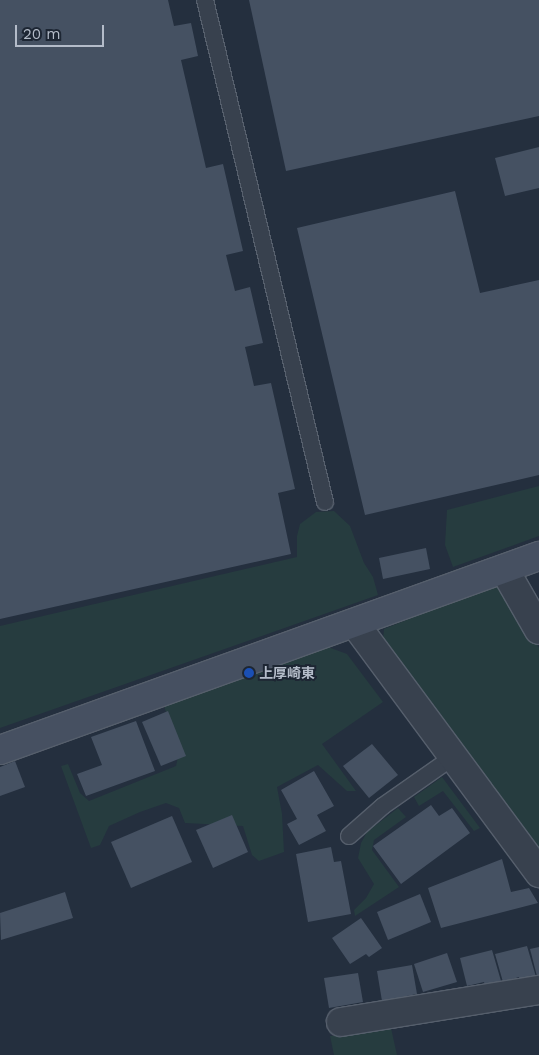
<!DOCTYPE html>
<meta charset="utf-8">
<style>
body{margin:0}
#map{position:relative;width:539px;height:1055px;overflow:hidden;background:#242f3e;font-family:"Work Sans","Noto Sans JP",sans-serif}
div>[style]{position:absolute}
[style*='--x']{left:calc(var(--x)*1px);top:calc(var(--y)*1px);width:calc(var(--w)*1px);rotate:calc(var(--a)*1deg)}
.green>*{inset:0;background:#263c3f}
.building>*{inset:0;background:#455162}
.roads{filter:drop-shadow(1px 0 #565f6c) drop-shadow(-1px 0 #565f6c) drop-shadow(0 1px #565f6c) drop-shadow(0 -1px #565f6c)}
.lane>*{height:16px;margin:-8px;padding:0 8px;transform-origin:8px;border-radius:8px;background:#38414e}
.street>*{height:28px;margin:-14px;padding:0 14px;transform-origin:14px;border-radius:14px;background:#38414e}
.secondary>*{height:28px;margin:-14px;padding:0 14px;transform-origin:14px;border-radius:14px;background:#465061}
.dots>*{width:14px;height:14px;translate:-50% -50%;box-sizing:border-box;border:2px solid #1d2633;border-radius:50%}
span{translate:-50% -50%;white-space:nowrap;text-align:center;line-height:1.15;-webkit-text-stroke:4px #1d2633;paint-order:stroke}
.poi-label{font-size:14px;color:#b4bcc9;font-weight:700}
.left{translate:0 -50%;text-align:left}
.scale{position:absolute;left:15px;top:25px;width:89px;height:22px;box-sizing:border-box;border:2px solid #b4bcc9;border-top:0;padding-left:6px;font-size:15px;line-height:18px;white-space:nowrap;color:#b4bcc9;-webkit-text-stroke:4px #1d2633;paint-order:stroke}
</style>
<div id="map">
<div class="green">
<i style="clip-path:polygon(539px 486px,539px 536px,453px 567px,445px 545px,447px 510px)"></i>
<i style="clip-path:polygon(334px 511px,350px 526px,364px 563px,373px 577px,378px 595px,0 728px,0 626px,297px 557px,297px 536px,300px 524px,316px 512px)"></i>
<i style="clip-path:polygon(496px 584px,506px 589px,539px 648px,539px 848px,383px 640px,384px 629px)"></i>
<i style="clip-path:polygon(328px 647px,347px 654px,383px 702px,322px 744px,356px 791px,347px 791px,318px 765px,277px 787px,282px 814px,284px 852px,259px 861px,252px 855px,243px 826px,185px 823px,179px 808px,166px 803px,140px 812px,109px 826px,100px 845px,91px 848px,61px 766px,68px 764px,80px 793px,89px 801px,176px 766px,179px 753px,164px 706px,168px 702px,250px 676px)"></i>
<i style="clip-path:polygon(442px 777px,480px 828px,474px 831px,443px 791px,419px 806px,414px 797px)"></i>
<i style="clip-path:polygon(398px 808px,406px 817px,374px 840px,372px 850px,399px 887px,355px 916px,354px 910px,366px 898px,374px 884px,358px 858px,361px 843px,367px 832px)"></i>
<i style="clip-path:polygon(391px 1028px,397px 1055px,334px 1055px,330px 1036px)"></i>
</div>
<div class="building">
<i style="clip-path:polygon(0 0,168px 0,174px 26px,191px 23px,198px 56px,181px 60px,206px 168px,223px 164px,243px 251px,226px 255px,235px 291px,250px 287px,263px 343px,245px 347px,254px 386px,271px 383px,295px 489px,278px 493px,291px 554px,0 619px)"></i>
<i style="clip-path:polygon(249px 0,539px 0,539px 116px,286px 171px)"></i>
<i style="clip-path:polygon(539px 147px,539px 188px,505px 196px,495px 158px)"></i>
<i style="clip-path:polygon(455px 191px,480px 293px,539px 280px,539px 475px,365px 515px,297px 228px)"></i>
<i style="clip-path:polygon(426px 548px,430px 569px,383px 579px,379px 558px)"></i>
<i style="clip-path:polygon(168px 711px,186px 756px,161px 766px,142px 722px)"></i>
<i style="clip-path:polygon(136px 721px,155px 771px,86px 796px,77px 774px,102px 765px,91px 737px)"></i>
<i style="clip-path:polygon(372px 744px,398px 775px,369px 798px,343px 766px)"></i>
<i style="clip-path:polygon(15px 761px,25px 787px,0 796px,0 767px)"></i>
<i style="clip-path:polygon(314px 771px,334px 806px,317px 815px,326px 831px,299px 845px,287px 824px,297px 819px,281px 790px)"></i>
<i style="clip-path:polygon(431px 805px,439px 816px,452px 808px,470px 833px,401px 884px,373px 846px)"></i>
<i style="clip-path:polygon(232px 815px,248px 852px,213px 868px,196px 830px)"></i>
<i style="clip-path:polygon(172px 816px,192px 862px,131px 888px,111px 842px)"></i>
<i style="clip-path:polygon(331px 847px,334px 862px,341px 861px,351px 914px,308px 922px,296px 854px)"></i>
<i style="clip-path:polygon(502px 859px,511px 892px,529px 888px,538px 903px,441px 928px,428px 888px)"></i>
<i style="clip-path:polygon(65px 892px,73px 918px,1px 940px,0 913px)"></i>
<i style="clip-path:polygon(420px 894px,431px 922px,388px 940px,377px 912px)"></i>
<i style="clip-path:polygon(361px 918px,382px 948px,369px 957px,366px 954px,350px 964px,332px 938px)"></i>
<i style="clip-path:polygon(527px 946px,536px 977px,520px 981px,519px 977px,503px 982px,495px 954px)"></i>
<i style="clip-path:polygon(539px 947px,539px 980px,538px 980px,530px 949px)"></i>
<i style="clip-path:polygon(492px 950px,501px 981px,485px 985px,484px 982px,467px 986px,460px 958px)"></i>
<i style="clip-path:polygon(447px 953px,457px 982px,423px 992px,414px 964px)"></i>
<i style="clip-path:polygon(412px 965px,417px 994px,382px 1001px,377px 971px)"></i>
<i style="clip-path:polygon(358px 973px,363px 1002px,329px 1008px,324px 978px)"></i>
</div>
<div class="roads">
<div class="lane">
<i style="--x:205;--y:0;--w:516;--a:76.56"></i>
<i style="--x:349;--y:836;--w:45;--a:-41.4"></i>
<i style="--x:383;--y:806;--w:85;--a:-35"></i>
</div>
<div class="street">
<i style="--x:504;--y:569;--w:70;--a:60.2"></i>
<i style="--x:355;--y:624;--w:310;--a:53.5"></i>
<i style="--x:341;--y:1022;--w:201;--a:-9.2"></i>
</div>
<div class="secondary">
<i style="--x:0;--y:750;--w:573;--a:-19.8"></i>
</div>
</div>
<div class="dots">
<i style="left:249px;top:673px;background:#1a4fb4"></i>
</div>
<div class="poi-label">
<span class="left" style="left:259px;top:673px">上厚崎東</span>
</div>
<div class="scale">20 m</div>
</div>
